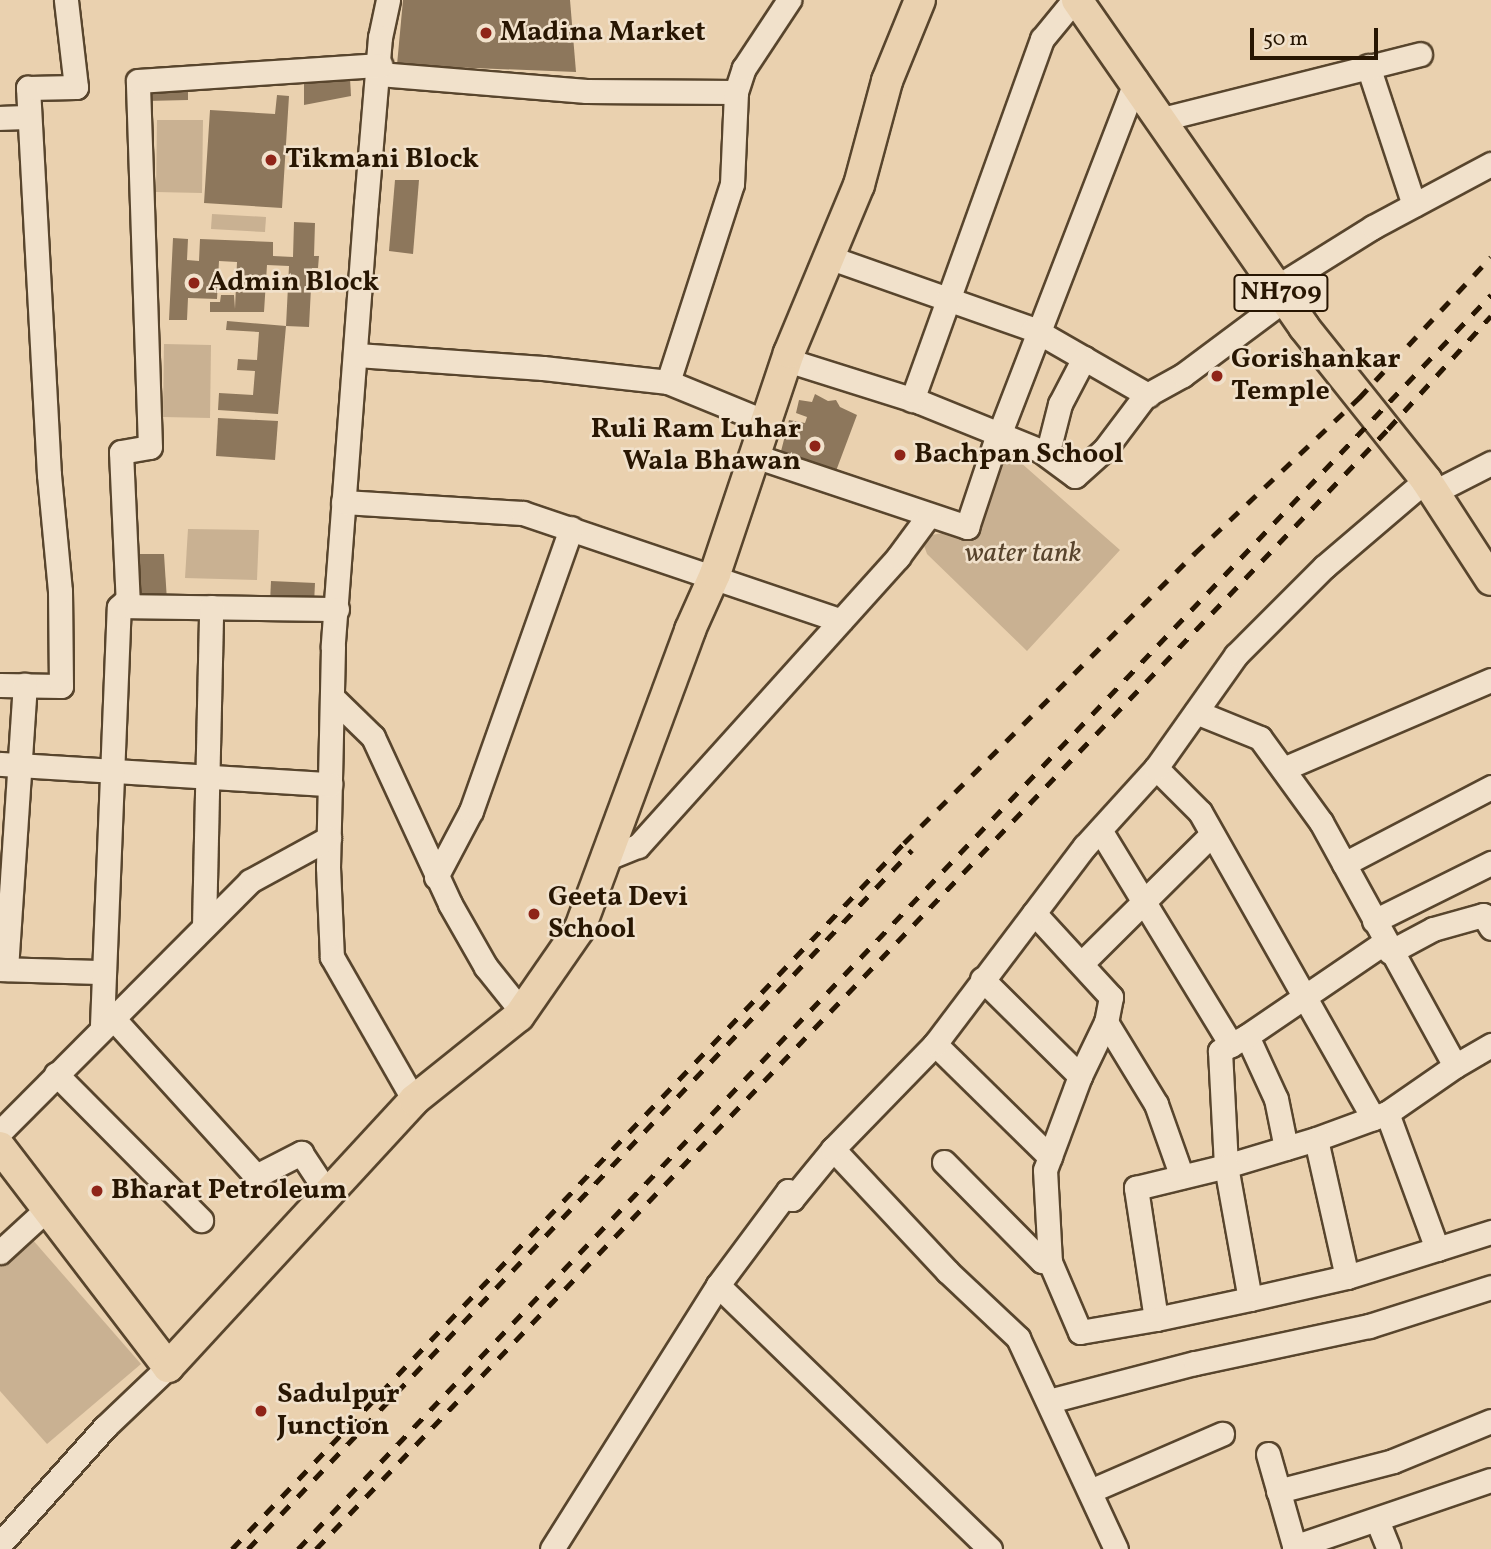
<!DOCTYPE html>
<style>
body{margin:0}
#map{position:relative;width:1491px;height:1549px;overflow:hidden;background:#ead1af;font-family:Vollkorn,serif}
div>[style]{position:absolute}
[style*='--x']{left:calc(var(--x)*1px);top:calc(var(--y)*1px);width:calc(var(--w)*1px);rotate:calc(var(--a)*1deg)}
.green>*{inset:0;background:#c9b192}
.building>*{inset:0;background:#8d775c}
.roads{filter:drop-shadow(2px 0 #58452d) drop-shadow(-2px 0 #58452d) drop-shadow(0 2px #58452d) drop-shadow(0 -2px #58452d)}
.minor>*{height:23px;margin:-11.5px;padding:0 11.5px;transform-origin:11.5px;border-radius:11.5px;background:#f1e1cb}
.major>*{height:30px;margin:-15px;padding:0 15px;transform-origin:15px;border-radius:15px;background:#ead1af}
.rail>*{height:5px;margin-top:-2.5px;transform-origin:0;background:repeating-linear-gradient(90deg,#281602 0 12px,transparent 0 24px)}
.dots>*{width:19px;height:19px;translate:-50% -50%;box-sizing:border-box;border:4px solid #f1e1cb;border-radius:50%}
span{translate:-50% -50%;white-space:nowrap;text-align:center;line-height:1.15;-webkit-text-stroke:5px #f1e1cb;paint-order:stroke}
.shield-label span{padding:2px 5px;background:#f1e1cb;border:2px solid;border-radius:5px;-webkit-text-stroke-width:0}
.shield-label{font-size:26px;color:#281602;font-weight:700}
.poi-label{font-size:28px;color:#281602;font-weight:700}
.left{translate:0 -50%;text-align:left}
.right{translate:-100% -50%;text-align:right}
.park-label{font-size:28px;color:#58442d;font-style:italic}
.scale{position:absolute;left:1250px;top:28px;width:128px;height:32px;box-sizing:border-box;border:4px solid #281602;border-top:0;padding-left:9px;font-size:21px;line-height:24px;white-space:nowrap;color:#281602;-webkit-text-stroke:5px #f1e1cb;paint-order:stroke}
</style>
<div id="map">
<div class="green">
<i style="clip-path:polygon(157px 120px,203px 120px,202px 193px,156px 192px)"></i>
<i style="clip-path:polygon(212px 214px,266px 217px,265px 232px,211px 229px)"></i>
<i style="clip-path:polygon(164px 344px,211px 345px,210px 418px,163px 417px)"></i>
<i style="clip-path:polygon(1004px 448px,1120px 550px,1027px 651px,927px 554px,921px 537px,959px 530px)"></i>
<i style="clip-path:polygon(188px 529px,259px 530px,257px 580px,185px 578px)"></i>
<i style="clip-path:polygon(32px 1239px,141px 1364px,47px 1444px,0 1391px,0 1265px)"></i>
</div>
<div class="building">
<i style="clip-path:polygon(403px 0,570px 0,576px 72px,397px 65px)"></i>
<i style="clip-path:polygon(350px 78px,351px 96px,304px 105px,304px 81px)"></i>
<i style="clip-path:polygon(188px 86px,188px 100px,146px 101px,146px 88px)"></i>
<i style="clip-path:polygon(277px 95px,289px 96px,282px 208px,204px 203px,210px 110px,275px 114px)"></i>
<i style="clip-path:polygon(395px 180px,419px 180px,413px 254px,389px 251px)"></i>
<i style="clip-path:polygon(294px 222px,315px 223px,314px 256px,319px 256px,318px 268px,312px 268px,309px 327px,286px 326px,278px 414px,218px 410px,219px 393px,253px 395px,255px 371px,237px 370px,238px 359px,257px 360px,259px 332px,226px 330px,227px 321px,286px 326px,289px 266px,267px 265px,264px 312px,210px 312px,210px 302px,220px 302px,221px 295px,234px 295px,235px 309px,237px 262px,219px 261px,217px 299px,188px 298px,187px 320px,169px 320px,173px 238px,188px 239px,187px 260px,199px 261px,200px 239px,273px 242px,273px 256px,293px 257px)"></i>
<i style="clip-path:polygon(815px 394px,828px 401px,836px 400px,840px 407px,857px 415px,833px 479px,779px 459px,789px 420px,805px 423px,807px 417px,796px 413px,799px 400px,812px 402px)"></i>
<i style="clip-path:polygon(218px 418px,278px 421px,275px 460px,216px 456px)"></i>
<i style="clip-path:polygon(131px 554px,164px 554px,167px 601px,135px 600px)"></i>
<i style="clip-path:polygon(271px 581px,315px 583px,314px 604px,270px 603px)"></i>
</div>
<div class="roads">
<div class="minor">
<i style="--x:388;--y:0;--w:38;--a:102"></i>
<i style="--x:380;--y:37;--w:167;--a:94.8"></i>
<i style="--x:366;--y:203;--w:445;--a:94.3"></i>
<i style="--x:333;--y:647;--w:220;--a:91.3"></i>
<i style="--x:328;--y:867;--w:90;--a:87.5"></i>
<i style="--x:332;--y:957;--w:165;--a:60.2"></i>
<i style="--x:1368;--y:66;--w:146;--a:71.7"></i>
<i style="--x:379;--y:74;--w:208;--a:4.7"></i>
<i style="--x:586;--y:91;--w:150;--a:0.4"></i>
<i style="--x:736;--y:92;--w:25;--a:-72"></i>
<i style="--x:744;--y:68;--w:82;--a:-56.5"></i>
<i style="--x:0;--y:118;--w:29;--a:-2"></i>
<i style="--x:1162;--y:119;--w:266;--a:-14.1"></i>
<i style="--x:831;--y:258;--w:214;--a:19.4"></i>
<i style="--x:1033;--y:329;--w:133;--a:29.9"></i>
<i style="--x:1277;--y:287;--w:113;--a:-32"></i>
<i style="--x:1373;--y:227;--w:134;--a:-28.1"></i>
<i style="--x:357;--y:355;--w:186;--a:4"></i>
<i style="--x:543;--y:368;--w:126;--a:6.4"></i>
<i style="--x:668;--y:382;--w:106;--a:22.2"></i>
<i style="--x:787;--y:360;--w:139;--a:17.5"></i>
<i style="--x:920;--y:402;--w:131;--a:22"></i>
<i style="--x:1041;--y:451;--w:42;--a:36.3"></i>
<i style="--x:1075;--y:476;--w:40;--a:-42"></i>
<i style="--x:1105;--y:449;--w:66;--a:-53"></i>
<i style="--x:1145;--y:396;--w:43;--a:-28.9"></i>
<i style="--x:1183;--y:375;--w:127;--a:-36.7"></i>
<i style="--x:668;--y:382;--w:208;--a:-72.1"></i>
<i style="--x:732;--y:184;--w:92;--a:-87.5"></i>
<i style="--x:912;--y:400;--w:384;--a:-70.2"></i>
<i style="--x:1042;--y:39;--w:50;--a:-50.6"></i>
<i style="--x:999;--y:435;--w:381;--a:-68.9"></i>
<i style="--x:1047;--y:455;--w:53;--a:-75.7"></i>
<i style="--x:1060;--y:404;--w:52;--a:-62.4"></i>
<i style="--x:755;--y:456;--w:224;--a:18.5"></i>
<i style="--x:967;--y:527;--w:98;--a:-71.6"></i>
<i style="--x:1434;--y:492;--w:64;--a:-27"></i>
<i style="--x:343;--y:502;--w:180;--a:3.5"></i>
<i style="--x:523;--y:513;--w:335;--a:18.7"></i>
<i style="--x:337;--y:609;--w:209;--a:-179.2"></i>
<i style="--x:128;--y:606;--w:154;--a:-92.6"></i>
<i style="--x:121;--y:452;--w:29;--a:-10"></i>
<i style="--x:150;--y:447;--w:366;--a:-91.9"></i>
<i style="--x:138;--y:81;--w:243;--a:-3.8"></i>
<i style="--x:0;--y:685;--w:61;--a:0.9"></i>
<i style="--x:61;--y:686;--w:95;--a:-90.6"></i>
<i style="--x:60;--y:591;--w:117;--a:-95.4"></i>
<i style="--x:49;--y:475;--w:388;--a:-93.1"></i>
<i style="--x:28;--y:88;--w:48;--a:-1.2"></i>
<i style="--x:76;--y:87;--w:88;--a:-96.6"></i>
<i style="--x:332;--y:697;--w:57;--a:44.3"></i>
<i style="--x:373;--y:737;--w:184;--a:65.2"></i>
<i style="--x:450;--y:904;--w:73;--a:60.3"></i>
<i style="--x:486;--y:967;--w:58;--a:51.3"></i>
<i style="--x:1196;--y:712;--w:69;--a:22.1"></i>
<i style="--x:1260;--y:738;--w:104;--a:54"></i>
<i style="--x:1321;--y:822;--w:278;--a:61.2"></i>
<i style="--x:1455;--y:1066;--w:42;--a:-30.3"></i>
<i style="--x:0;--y:764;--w:331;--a:3.5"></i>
<i style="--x:1156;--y:768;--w:62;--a:45"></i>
<i style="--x:1200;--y:812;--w:352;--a:60.5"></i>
<i style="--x:1283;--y:769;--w:226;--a:-23.2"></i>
<i style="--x:1100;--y:830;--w:252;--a:58.6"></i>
<i style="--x:605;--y:859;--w:35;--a:-22"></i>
<i style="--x:638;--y:846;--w:389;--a:-48"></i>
<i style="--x:898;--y:557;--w:52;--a:-53.6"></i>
<i style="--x:1344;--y:864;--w:166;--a:-27.6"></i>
<i style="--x:436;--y:877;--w:75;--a:-62.1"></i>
<i style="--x:471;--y:811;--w:300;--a:-70.5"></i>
<i style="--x:1034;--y:913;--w:114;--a:47.5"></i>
<i style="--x:1111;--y:997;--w:25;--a:101"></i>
<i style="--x:1374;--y:921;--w:131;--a:-26.4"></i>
<i style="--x:204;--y:926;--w:319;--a:-88.7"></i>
<i style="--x:1390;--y:952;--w:49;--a:-28.1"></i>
<i style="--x:1433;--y:929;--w:52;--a:-15.6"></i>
<i style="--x:1483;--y:915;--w:15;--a:58"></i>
<i style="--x:1082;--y:963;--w:183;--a:-44.8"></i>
<i style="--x:0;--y:969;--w:104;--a:1.7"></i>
<i style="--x:6;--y:969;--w:285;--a:-86.2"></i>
<i style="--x:982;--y:979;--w:138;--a:44.7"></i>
<i style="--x:111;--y:1016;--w:216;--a:47.8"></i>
<i style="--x:256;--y:1176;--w:51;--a:-27.1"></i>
<i style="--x:301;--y:1153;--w:49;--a:56.6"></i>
<i style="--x:102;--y:1025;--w:418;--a:-87.7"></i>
<i style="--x:119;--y:607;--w:12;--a:-42"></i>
<i style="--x:1247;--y:1036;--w:167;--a:-34.3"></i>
<i style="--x:935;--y:1044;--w:161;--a:44.5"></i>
<i style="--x:1455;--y:1066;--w:83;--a:145.3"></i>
<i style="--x:1387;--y:1113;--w:145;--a:69.8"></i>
<i style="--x:1437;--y:1249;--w:57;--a:-17.5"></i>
<i style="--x:56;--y:1074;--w:206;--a:45.2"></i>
<i style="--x:0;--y:1132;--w:354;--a:-45.1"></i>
<i style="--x:250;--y:881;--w:90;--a:-28.6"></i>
<i style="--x:1286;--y:1148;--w:50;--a:-101.5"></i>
<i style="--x:1276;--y:1099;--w:69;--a:-114.7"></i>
<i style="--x:1247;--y:1036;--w:31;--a:151"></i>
<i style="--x:1220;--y:1051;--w:115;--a:87"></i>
<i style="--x:1226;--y:1166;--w:94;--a:-16.7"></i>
<i style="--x:1316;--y:1139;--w:76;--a:-20.1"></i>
<i style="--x:833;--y:1149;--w:167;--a:46.9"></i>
<i style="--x:947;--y:1271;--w:98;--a:43.3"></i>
<i style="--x:1018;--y:1338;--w:233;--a:65.1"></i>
<i style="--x:944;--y:1162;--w:139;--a:45.3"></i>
<i style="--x:1042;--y:1261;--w:8;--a:7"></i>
<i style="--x:1226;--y:1166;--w:135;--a:79.8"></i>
<i style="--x:1250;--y:1299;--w:96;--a:168"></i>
<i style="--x:1156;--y:1319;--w:133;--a:-98.7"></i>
<i style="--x:1136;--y:1188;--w:93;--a:-13.7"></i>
<i style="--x:0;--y:1252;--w:64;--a:-42.5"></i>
<i style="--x:1347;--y:1277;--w:94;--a:-17.3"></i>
<i style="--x:1250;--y:1299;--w:99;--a:-12.8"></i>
<i style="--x:1347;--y:1277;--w:141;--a:-102.7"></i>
<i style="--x:1156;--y:1319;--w:77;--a:170.3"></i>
<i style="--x:1080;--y:1332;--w:76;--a:-113.2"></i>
<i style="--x:1050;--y:1262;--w:92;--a:-93.1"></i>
<i style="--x:1045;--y:1170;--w:100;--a:-69.6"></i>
<i style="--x:1080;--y:1076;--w:60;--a:-64.3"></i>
<i style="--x:1106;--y:1022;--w:96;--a:58.6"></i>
<i style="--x:1156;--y:1104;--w:77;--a:70.4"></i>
<i style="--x:1049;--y:1401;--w:151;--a:-14.6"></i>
<i style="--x:1195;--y:1363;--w:178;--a:-12"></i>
<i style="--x:1369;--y:1326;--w:128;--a:-17.7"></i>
<i style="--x:1268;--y:1454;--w:99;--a:74.1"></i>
<i style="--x:1090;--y:1491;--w:144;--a:-23.4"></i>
<i style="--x:1278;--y:1491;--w:119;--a:-14.6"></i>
<i style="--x:1393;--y:1461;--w:106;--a:-22.2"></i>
<i style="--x:1377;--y:1520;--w:31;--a:68"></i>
<i style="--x:0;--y:1544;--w:157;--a:-48.1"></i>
<i style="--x:105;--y:1427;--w:87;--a:-43.6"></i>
<i style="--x:1294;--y:1547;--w:208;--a:-18.8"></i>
<i style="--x:552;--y:1549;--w:312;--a:-57.8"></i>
<i style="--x:990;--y:1549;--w:379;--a:-135.9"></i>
<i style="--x:718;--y:1285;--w:117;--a:-53.3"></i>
<i style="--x:788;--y:1191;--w:9;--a:63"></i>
<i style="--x:792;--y:1199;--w:65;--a:-50.6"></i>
<i style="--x:833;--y:1149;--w:146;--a:-45.8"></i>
<i style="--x:935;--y:1044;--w:248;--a:-52.9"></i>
<i style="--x:1085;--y:846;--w:105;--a:-47.7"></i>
<i style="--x:1156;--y:768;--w:138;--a:-54.7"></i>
<i style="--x:1236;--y:655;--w:124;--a:-45"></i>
<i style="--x:1324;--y:567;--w:134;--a:-40.5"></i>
</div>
<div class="major">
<i style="--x:1077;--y:0;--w:398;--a:55.2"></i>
<i style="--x:1304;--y:327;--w:196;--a:51.4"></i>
<i style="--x:1426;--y:480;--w:119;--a:57"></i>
<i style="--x:0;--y:1147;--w:277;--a:52.6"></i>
<i style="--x:168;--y:1367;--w:363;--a:-47.3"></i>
<i style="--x:414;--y:1100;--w:134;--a:-38.7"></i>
<i style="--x:519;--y:1016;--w:107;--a:-55.3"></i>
<i style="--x:580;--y:928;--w:318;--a:-69.7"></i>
<i style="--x:690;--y:630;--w:61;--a:-65.9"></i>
<i style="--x:715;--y:574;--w:233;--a:-71.5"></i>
<i style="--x:789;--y:353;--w:182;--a:-67.4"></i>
<i style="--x:859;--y:185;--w:108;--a:-74.9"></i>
<i style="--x:887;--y:81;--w:87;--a:-67.8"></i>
</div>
</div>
<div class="rail">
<i style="--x:232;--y:1549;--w:975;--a:-46.41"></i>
<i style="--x:904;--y:843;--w:411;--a:-44.9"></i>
<i style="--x:1195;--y:553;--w:226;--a:-43.4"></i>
<i style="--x:1359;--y:398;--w:193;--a:-46.9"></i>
<i style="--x:248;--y:1549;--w:964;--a:-46.47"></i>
<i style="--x:298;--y:1549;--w:1731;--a:-46.43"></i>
<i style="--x:316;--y:1549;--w:1550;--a:-46.25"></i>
<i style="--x:1388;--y:429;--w:153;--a:-47.7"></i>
</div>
<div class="dots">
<i style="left:486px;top:33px;background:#8f2418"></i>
<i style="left:271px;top:160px;background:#8f2418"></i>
<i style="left:194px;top:283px;background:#8f2418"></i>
<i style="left:1217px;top:376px;background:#8f2418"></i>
<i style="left:815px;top:446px;background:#8f2418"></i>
<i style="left:900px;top:455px;background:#8f2418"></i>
<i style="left:534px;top:914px;background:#8f2418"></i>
<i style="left:97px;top:1191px;background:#8f2418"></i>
<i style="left:261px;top:1411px;background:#8f2418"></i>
</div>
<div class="shield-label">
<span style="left:1281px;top:293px">NH709</span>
</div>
<div class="poi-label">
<span class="left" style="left:500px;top:33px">Madina Market</span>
<span class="left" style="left:285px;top:160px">Tikmani Block</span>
<span class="left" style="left:208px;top:283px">Admin Block</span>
<span class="left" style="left:1231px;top:376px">Gorishankar<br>Temple</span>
<span class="right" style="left:801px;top:446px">Ruli Ram Luhar<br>Wala Bhawan</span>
<span class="left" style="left:914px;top:455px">Bachpan School</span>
<span class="left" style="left:548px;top:914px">Geeta Devi<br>School</span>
<span class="left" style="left:111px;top:1191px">Bharat Petroleum</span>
<span class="left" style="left:277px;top:1411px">Sadulpur<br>Junction</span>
</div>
<div class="park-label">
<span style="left:1023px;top:554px">water tank</span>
</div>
<div class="scale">50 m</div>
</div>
